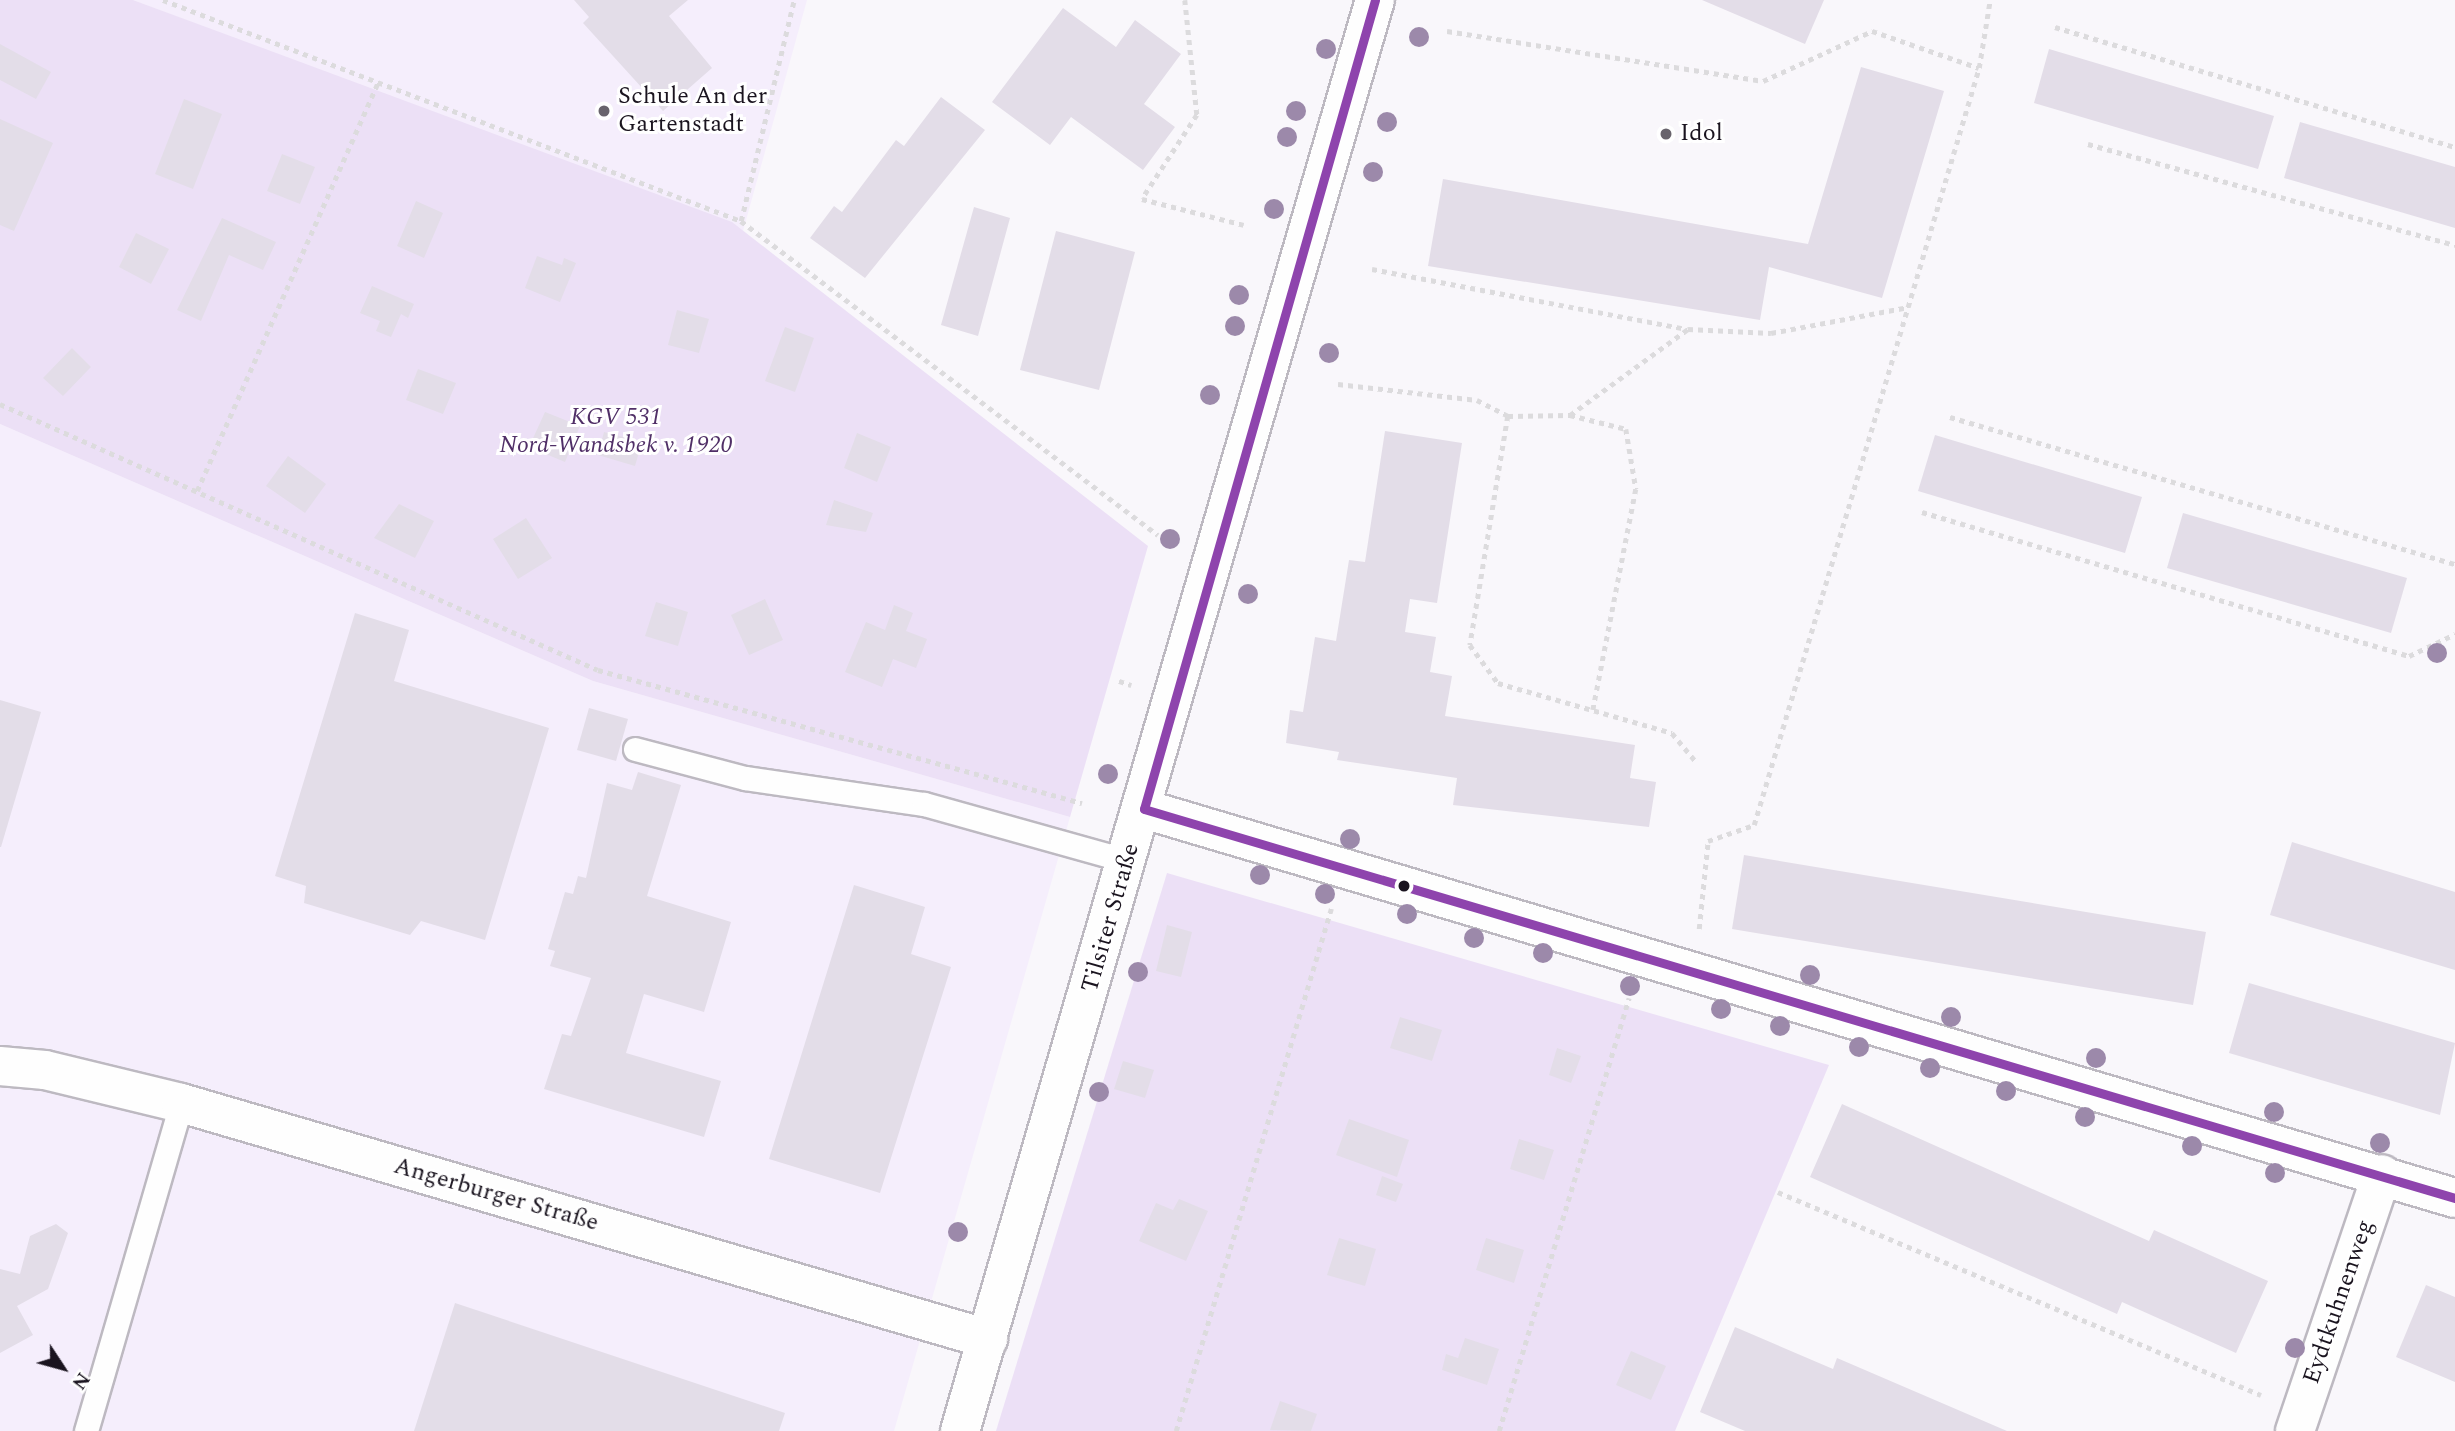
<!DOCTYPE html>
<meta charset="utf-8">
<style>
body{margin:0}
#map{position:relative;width:2455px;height:1431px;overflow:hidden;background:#f9f7fb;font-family:Spectral,serif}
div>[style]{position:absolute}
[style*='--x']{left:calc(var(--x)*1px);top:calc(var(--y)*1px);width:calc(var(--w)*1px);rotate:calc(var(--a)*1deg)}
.built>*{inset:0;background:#f5eefc}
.green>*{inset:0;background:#ece0f6}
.building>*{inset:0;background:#e3dde8}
.path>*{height:4.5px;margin-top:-2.25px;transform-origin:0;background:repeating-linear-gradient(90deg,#dcdbdd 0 5px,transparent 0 10px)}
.roads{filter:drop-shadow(2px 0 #bdb9c1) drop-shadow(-2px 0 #bdb9c1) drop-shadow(0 2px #bdb9c1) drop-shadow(0 -2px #bdb9c1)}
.lane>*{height:23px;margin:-11.5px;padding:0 11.5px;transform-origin:11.5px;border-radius:11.5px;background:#fefefe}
.street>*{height:38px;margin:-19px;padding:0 19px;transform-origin:19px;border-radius:19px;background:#fefefe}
.secondary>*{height:38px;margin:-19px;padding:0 19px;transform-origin:19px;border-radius:19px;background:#fefefe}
.bus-1>*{height:9px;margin:-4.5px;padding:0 4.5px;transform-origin:4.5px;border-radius:4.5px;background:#8e44ad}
.trees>*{width:20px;height:20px;margin:-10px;border-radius:50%;background:#9c89aa}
.dots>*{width:19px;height:19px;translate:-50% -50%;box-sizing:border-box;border:4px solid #fff;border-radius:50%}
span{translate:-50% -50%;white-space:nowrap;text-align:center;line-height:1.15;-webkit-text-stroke:6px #fff;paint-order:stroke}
.poi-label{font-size:24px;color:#1a141f}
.left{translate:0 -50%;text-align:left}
.park-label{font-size:24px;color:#502f67;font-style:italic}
.street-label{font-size:24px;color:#1a141f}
.north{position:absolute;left:28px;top:1333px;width:70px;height:70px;-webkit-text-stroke:5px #fff;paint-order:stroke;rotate:126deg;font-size:19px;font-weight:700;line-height:28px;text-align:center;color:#1a141f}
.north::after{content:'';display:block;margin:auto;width:24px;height:32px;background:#1a141f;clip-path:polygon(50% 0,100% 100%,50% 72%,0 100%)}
</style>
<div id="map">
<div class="built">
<i style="clip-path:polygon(133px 0,807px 0,743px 231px)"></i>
<i style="clip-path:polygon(0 424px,593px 681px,1070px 817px,894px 1431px,0 1431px)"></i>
</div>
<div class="green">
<i style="clip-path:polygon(0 0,133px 0,732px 222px,1148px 546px,1070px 817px,593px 681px,0 424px)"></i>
<i style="clip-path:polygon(1167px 873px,1829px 1065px,1675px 1431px,996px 1431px)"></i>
</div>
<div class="building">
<i style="clip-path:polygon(574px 0,688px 0,669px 16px,712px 68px,663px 111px,583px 23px,589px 17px)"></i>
<i style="clip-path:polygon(1702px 0,1824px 0,1805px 44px)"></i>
<i style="clip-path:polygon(1063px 8px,1116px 47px,1135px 20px,1181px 54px,1144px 104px,1175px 127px,1143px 170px,1071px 117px,1050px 145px,992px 102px)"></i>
<i style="clip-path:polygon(0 44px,51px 72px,36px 99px,0 80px)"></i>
<i style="clip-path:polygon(2049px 49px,2274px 116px,2258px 169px,2034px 103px)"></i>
<i style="clip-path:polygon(1861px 67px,1944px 91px,1882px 298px,1769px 267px,1760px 320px,1428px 266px,1443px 179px,1808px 244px)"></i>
<i style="clip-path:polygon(941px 97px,985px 130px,865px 278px,810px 238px,834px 206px,842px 212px,896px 140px,904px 146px)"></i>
<i style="clip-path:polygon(184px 99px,222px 114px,193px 189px,155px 174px)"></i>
<i style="clip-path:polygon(0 119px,53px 143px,14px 231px,0 225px)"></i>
<i style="clip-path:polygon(2300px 122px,2455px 167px,2455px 228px,2284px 178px)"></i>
<i style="clip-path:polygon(282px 154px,315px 167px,300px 204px,267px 191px)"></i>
<i style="clip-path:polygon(416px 201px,443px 213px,424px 258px,397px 246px)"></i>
<i style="clip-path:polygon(974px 207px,1010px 218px,978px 336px,941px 325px)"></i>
<i style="clip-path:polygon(222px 218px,276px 242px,263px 270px,229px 255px,201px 321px,177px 310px)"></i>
<i style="clip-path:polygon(1056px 231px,1135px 252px,1099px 390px,1020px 370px)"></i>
<i style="clip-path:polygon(136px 233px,169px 249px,151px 284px,119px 267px)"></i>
<i style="clip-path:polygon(537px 256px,562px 265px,564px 258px,576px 263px,560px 302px,525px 288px)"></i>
<i style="clip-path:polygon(372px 286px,414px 304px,408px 318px,401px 314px,391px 337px,376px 331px,380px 321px,360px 313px)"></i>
<i style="clip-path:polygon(677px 310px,709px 319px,699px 353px,668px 345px)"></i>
<i style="clip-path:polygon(785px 327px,814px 338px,795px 392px,765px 381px)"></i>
<i style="clip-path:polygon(72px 348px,91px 367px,63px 396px,43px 378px)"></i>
<i style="clip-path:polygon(418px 369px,456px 383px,443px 414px,406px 400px)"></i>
<i style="clip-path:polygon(545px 412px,580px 426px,565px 462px,529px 447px)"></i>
<i style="clip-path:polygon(1385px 431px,1462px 443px,1437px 603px,1410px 599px,1405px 632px,1436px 637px,1430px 672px,1452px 676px,1445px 716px,1635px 745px,1630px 778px,1656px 782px,1649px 827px,1453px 805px,1457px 778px,1337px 760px,1339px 752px,1286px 743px,1290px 710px,1303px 712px,1315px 637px,1336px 641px,1349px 560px,1365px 562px)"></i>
<i style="clip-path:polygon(604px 432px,642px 442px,635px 466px,598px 455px)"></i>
<i style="clip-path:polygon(857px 433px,891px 447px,877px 482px,844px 468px)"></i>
<i style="clip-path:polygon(1935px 435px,2142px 497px,2125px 553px,1918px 491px)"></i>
<i style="clip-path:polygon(288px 456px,326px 484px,305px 513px,266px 486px)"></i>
<i style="clip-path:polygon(834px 500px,873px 513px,866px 532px,826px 525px)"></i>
<i style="clip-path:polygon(399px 504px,434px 521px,415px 558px,374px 538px)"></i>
<i style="clip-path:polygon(2183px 513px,2407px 578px,2391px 633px,2167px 568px)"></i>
<i style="clip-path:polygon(526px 518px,552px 558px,518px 579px,493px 539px)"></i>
<i style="clip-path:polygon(765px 599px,783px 640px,749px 655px,731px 615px)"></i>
<i style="clip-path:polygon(656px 602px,688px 612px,678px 646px,645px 636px)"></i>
<i style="clip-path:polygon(894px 605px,913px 613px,906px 631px,927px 639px,916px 668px,893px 659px,882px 687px,845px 672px,866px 622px,885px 630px)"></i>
<i style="clip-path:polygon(355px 613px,409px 630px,394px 681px,549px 728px,485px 940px,421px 921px,410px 935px,304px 903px,306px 886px,275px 876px)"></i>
<i style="clip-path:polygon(0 700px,41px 712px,1px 847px,0 847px)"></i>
<i style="clip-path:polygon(589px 708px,628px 719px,616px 761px,577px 750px)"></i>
<i style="clip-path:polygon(638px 772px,681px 785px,647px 896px,731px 922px,704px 1012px,644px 994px,626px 1053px,721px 1081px,704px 1137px,544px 1089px,562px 1034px,571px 1036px,591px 978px,550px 966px,555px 951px,548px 949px,565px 892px,573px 894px,578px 876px,586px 878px,607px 783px,632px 790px)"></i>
<i style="clip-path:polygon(2292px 842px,2455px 892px,2455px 970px,2270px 915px)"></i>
<i style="clip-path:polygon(1744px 855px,2206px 932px,2193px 1005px,1732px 929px)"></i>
<i style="clip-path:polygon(854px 885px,925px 907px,911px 954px,951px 967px,880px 1193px,769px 1159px)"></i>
<i style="clip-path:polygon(1167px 925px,1192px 932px,1181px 977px,1156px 971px)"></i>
<i style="clip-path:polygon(2249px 983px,2455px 1043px,2440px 1115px,2229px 1053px)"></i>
<i style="clip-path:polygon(1400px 1017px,1442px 1030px,1432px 1061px,1390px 1048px)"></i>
<i style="clip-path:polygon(1557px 1048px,1581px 1056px,1571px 1083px,1549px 1075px)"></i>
<i style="clip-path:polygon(1123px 1061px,1154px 1070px,1145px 1098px,1114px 1089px)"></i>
<i style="clip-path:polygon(1842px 1104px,2149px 1241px,2154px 1230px,2268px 1281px,2236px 1353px,2122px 1302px,2117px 1314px,1810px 1177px)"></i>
<i style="clip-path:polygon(1349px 1119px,1409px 1140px,1397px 1177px,1336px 1155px)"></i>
<i style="clip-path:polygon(1519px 1139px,1554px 1150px,1544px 1180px,1510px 1169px)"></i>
<i style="clip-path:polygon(1382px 1176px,1403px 1184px,1396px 1202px,1376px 1195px)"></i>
<i style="clip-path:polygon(1179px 1199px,1208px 1211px,1186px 1261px,1139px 1241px,1156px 1203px,1173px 1210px)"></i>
<i style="clip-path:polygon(56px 1224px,68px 1233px,48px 1289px,17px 1306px,33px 1335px,0 1353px,0 1269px,20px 1274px,30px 1236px)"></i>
<i style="clip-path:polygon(1339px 1238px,1376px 1249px,1365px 1286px,1327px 1275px)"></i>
<i style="clip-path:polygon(1486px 1238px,1524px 1250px,1514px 1283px,1476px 1270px)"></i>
<i style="clip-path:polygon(2426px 1285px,2455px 1297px,2455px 1382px,2396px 1357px)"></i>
<i style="clip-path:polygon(455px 1303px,785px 1413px,779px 1431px,414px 1431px)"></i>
<i style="clip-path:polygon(1735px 1327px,1833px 1369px,1837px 1358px,2007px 1431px,1745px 1431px,1700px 1412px)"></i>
<i style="clip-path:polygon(1465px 1338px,1499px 1349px,1487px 1385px,1442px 1370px,1446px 1354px,1458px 1358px)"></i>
<i style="clip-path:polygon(1631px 1351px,1666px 1366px,1651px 1400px,1616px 1385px)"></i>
<i style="clip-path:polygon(1280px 1401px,1317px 1414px,1311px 1431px,1270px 1430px)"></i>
</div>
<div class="path">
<i style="--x:163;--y:0;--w:619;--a:20.92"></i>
<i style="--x:741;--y:221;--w:522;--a:36.98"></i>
<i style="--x:1185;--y:0;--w:116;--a:84"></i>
<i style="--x:1197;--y:115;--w:100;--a:123.2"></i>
<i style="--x:1142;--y:199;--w:105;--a:14.3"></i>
<i style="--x:2055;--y:27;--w:418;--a:16.7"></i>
<i style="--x:1447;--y:31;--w:320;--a:9"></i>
<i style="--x:1763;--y:81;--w:120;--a:-24.6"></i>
<i style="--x:1872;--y:31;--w:113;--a:19.1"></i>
<i style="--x:2088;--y:144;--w:381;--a:15.4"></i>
<i style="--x:741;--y:221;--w:227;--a:-76.5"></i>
<i style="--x:1372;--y:269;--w:321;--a:10.8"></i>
<i style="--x:1338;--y:384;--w:140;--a:6.6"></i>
<i style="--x:1477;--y:400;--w:35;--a:27"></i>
<i style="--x:1508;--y:416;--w:62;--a:-0.9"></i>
<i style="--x:1570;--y:415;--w:146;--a:-36.1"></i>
<i style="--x:1688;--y:329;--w:83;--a:2.8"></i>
<i style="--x:1771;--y:333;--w:140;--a:-10.7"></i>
<i style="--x:0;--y:404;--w:654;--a:23.98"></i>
<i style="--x:598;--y:670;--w:502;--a:15.37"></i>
<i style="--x:1570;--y:415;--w:58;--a:14"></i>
<i style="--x:1626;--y:429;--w:61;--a:80.5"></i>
<i style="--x:1636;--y:489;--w:225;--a:101"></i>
<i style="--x:1508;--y:416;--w:232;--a:99.4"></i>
<i style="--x:1470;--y:645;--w:47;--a:53.6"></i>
<i style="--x:1498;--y:683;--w:181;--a:16"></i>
<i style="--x:1672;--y:733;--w:38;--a:50"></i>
<i style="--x:1950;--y:417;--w:526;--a:16.23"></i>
<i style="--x:197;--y:491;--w:449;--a:-66.1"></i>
<i style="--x:1922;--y:512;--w:508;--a:16.47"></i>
<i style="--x:2409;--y:656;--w:51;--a:-25.6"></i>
<i style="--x:1119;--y:681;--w:13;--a:18"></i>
<i style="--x:1699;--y:929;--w:88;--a:-84.2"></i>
<i style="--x:1708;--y:841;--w:49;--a:-19.2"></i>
<i style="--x:1754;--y:825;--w:790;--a:-73.45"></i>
<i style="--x:1979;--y:68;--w:69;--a:-80.8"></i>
<i style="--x:1778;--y:1192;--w:524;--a:22.8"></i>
<i style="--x:1176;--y:1431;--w:545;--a:-73.46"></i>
<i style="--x:1499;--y:1431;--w:452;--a:-73.3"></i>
</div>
<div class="roads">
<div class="lane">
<i style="--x:635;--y:749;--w:114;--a:14.8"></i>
<i style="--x:745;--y:778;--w:181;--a:8.3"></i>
<i style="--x:924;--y:804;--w:212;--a:15.6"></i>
<i style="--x:86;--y:1431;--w:341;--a:-73.8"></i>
</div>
<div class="street">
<i style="--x:1144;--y:809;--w:1367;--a:16.53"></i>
<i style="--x:0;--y:1066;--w:45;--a:5.1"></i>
<i style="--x:45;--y:1070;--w:140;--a:13.6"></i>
<i style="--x:181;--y:1103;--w:841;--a:16.3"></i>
<i style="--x:2295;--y:1431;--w:271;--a:-71.3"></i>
</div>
<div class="secondary">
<i style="--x:960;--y:1431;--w:1490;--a:-73.83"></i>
</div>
</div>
<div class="bus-1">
<i style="--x:1375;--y:0;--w:841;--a:105.94"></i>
<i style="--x:1144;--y:809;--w:1367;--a:16.53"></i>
</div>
<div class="trees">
<i style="left:1419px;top:37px"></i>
<i style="left:1326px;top:49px"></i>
<i style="left:1296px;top:111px"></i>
<i style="left:1387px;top:122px"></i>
<i style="left:1287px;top:137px"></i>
<i style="left:1373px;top:172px"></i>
<i style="left:1274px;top:209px"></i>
<i style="left:1239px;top:295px"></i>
<i style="left:1235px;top:326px"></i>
<i style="left:1329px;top:353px"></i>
<i style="left:1210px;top:395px"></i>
<i style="left:1170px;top:539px"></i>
<i style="left:1248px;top:594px"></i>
<i style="left:2437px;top:653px"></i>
<i style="left:1108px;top:774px"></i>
<i style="left:1350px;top:839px"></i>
<i style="left:1260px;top:875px"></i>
<i style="left:1325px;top:894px"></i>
<i style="left:1407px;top:914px"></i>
<i style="left:1474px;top:938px"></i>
<i style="left:1543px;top:953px"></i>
<i style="left:1138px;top:972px"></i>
<i style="left:1810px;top:975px"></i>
<i style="left:1630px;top:986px"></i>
<i style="left:1721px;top:1009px"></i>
<i style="left:1951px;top:1017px"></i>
<i style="left:1780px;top:1026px"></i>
<i style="left:1859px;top:1047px"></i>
<i style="left:2096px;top:1058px"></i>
<i style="left:1930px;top:1068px"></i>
<i style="left:2006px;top:1091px"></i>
<i style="left:1099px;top:1092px"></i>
<i style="left:2274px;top:1112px"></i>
<i style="left:2085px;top:1117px"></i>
<i style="left:2380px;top:1143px"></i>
<i style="left:2192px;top:1146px"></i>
<i style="left:2275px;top:1173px"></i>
<i style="left:958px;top:1232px"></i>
<i style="left:2295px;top:1348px"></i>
</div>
<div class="dots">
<i style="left:604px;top:111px;background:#68636c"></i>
<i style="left:1666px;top:134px;background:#68636c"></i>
<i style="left:1404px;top:886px;background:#1a141f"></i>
</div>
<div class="poi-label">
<span class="left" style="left:618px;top:111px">Schule An der<br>Gartenstadt</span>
<span class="left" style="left:1680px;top:134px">Idol</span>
</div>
<div class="park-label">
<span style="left:616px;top:432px">KGV 531<br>Nord-Wandsbek v. 1920</span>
</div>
<div class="street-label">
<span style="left:1111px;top:918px;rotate:-74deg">Tilsiter Straße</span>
<span style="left:496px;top:1195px;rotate:16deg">Angerburger Straße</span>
<span style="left:2339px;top:1302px;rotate:-71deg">Eydtkuhnenweg</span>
</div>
<div class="north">N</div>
</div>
